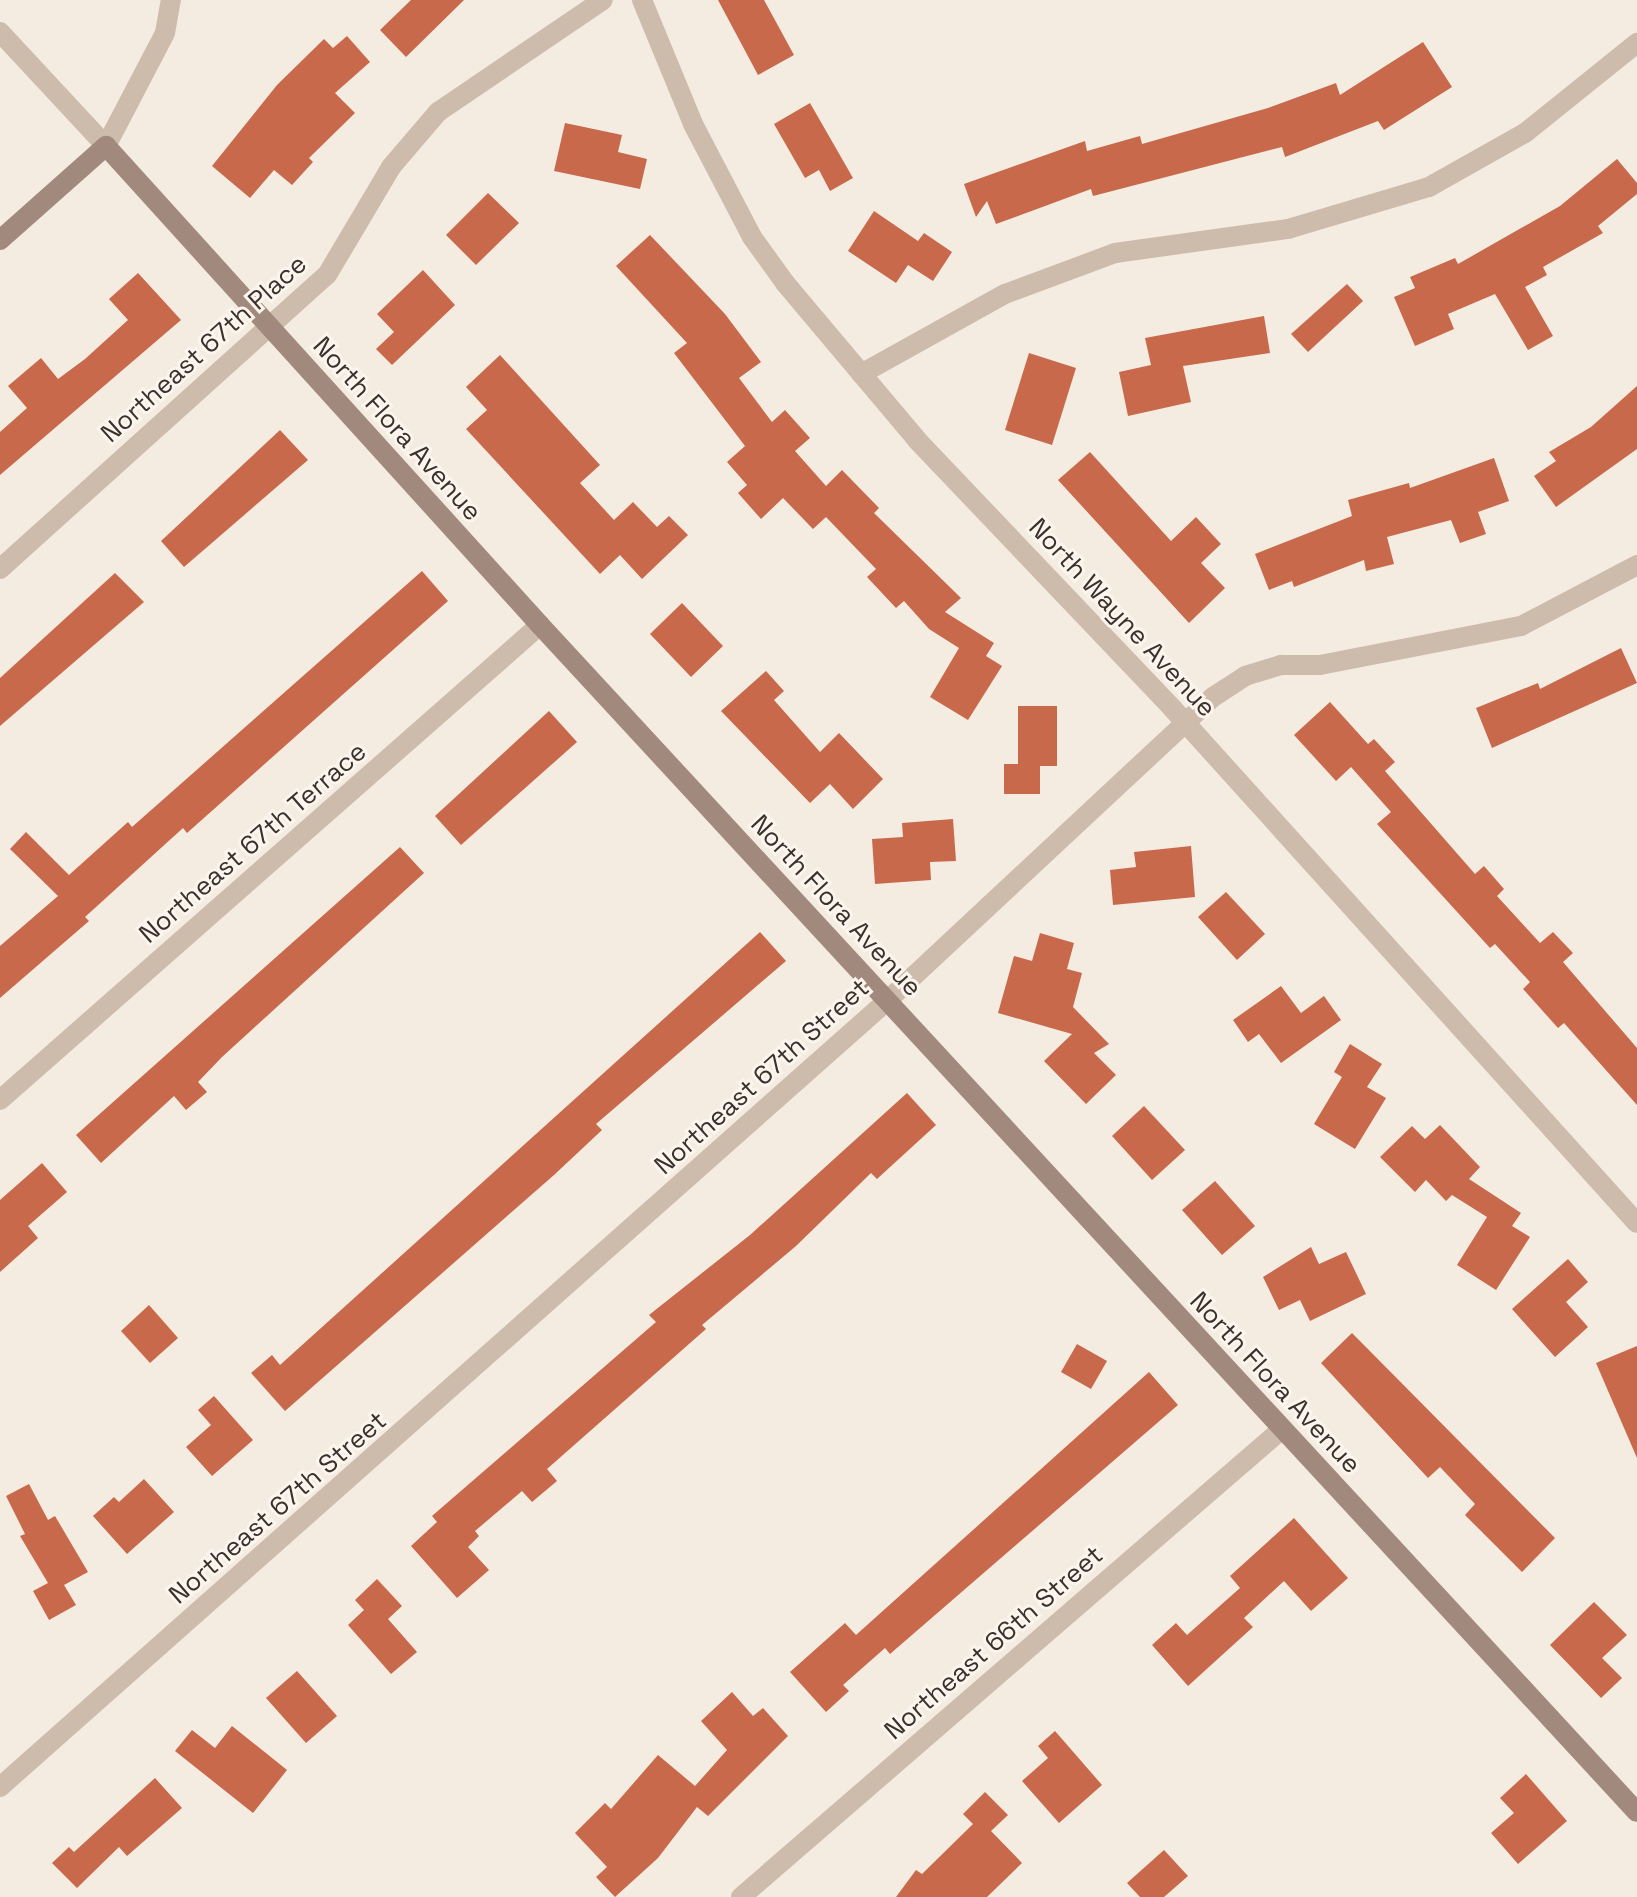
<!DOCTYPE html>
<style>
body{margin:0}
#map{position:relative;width:1637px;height:1897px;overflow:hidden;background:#f4ebe1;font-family:"Space Grotesk",sans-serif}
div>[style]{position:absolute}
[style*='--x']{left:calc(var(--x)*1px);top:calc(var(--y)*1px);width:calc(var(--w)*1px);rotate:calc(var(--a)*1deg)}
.building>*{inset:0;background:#c8694b}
.street>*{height:20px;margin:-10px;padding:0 10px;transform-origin:10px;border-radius:10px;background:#cdbbac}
.secondary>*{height:20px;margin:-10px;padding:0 10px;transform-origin:10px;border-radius:10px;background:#a18a7d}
span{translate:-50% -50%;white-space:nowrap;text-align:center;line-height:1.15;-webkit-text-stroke:6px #fbf5ee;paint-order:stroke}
.street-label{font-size:26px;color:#3b302b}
</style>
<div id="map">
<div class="building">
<i style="clip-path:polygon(411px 0,464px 0,406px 57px,380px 30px)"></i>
<i style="clip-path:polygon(718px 0,764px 0,794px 55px,758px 75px)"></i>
<i style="clip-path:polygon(347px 36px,370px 62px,335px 93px,355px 113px,309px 158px,313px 162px,292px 185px,274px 170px,250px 198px,212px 166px,277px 85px,324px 39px,333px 48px)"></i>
<i style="clip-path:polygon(1423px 42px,1452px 87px,1384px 130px,1378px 121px,1285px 157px,1282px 147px,1093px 196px,1091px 189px,996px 224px,987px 201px,976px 217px,964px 184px,1085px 141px,1087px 151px,1140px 136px,1142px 144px,1268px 108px,1336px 83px,1340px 95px)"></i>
<i style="clip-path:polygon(810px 103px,853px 178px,830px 191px,819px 170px,805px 178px,774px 124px)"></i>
<i style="clip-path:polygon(565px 123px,622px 135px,618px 152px,647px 159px,640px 189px,554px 171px)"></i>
<i style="clip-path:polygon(1617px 159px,1637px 183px,1637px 194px,1598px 226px,1603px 233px,1543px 267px,1547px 275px,1525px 287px,1553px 336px,1528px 350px,1495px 294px,1448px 314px,1454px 329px,1415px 346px,1394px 297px,1415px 288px,1410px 277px,1455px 258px,1458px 264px,1560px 206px)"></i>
<i style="clip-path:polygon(488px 193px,519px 223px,476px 265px,446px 235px)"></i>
<i style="clip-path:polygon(874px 211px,918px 241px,924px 233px,952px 252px,933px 281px,908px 265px,896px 283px,848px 251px)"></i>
<i style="clip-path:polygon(650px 235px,725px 314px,761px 362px,739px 378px,772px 422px,785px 410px,810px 438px,795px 451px,826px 486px,842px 470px,879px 508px,874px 513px,961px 598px,945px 612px,994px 643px,986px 656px,1002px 666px,968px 720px,930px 697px,959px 648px,929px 629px,904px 601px,896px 608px,867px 577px,876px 569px,826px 517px,813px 529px,783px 498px,761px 519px,738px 493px,747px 485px,727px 462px,745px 446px,674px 353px,687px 343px,616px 266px)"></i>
<i style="clip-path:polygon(423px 270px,455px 305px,392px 365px,376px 349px,394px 332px,377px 314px)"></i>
<i style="clip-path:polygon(138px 273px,181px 320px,0 475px,0 432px,27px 408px,8px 386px,41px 358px,58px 379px,85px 359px,128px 320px,109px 299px)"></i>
<i style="clip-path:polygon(1347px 284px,1363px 301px,1308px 352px,1291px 334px)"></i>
<i style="clip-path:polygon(1264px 316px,1270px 353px,1183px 366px,1191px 402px,1128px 416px,1119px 372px,1151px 365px,1145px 338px)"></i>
<i style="clip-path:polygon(1029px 353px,1076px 368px,1052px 445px,1005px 430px)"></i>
<i style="clip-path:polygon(500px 355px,600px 465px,580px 483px,614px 520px,633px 502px,657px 527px,669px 516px,688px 535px,642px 579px,620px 555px,600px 574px,466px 429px,487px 410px,466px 387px)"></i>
<i style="clip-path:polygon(1637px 386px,1637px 449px,1556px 507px,1534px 476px,1556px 461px,1549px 452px,1591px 427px)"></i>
<i style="clip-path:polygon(280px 430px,308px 460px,184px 567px,161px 541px)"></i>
<i style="clip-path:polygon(1090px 452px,1171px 541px,1196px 517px,1221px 544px,1201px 563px,1225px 588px,1189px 623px,1058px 480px)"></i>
<i style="clip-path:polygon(1494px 458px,1509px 501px,1478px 512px,1486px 534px,1460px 543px,1451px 520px,1387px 537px,1394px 564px,1366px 571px,1364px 560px,1294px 587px,1292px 581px,1269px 590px,1255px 554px,1352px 516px,1348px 500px,1409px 483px,1410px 488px)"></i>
<i style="clip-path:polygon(422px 571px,448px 601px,187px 833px,183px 828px,85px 917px,89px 921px,0 998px,0 946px,58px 896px,10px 849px,26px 832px,69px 875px,128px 822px,132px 827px)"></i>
<i style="clip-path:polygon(115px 573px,144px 602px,0 726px,0 678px)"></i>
<i style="clip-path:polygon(682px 603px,723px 646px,691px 677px,650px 634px)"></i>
<i style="clip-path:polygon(1621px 648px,1637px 683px,1492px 748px,1476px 708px,1538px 683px,1540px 689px)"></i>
<i style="clip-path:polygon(766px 671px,784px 691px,774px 700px,820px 752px,839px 733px,883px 779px,853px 809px,830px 784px,810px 803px,721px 711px)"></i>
<i style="clip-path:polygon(1330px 702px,1368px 744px,1374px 739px,1395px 762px,1385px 771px,1475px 874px,1484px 866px,1504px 889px,1497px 896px,1540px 943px,1553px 932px,1573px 953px,1563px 962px,1637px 1048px,1637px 1105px,1564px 1023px,1558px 1028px,1523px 989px,1530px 982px,1495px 944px,1490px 948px,1377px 824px,1391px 812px,1351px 767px,1336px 781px,1294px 735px)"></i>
<i style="clip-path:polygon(1018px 706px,1057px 706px,1057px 766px,1040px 766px,1040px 794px,1004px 794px,1004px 764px,1018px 764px)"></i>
<i style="clip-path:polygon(549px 711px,577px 742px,461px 845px,435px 816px)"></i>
<i style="clip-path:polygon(953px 819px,956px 861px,930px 862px,931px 880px,875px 884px,872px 839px,903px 837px,902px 823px)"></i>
<i style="clip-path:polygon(1191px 846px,1195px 897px,1113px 905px,1110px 870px,1136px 867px,1134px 852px)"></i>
<i style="clip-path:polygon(400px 847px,424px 873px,222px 1057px,198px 1082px,207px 1092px,186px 1110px,174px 1096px,101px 1163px,76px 1135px)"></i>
<i style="clip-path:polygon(1226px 892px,1265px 934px,1237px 960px,1198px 917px)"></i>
<i style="clip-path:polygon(760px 932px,786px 961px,596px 1124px,602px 1130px,554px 1175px,285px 1411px,251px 1373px,272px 1355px,280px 1365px)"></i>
<i style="clip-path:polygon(1040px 933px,1074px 943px,1067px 969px,1082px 973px,1073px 1007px,1109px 1044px,1094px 1053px,1116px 1075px,1086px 1104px,1044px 1061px,1072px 1034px,998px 1013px,1014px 956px,1032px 961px)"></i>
<i style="clip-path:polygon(1281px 986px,1301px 1013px,1324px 996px,1341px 1020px,1281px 1063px,1259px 1034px,1248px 1042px,1233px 1020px)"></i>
<i style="clip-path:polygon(1350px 1044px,1382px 1064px,1367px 1087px,1386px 1098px,1355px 1149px,1314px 1124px,1342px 1077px,1334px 1072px)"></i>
<i style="clip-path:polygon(907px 1093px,936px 1125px,877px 1179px,871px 1173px,796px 1246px,702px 1325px,706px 1329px,547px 1469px,557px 1481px,532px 1502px,522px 1491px,475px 1531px,479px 1536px,468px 1547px,489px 1570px,457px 1598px,411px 1546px,437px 1522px,432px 1516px,656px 1322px,649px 1315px,750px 1235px)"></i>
<i style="clip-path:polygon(1144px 1106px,1185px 1150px,1152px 1180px,1112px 1136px)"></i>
<i style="clip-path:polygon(1440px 1125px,1480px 1167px,1469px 1179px,1521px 1213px,1512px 1226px,1530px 1237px,1496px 1290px,1457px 1265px,1487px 1217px,1452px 1195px,1446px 1201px,1426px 1180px,1415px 1192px,1380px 1157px,1412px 1126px,1425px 1139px)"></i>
<i style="clip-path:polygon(42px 1163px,67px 1192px,28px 1226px,38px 1238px,0 1272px,0 1200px)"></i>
<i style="clip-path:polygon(1215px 1181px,1255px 1226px,1222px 1255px,1182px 1210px)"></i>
<i style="clip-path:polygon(1311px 1247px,1319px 1264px,1346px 1252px,1366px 1294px,1310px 1321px,1300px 1300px,1279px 1310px,1263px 1277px)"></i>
<i style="clip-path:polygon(1568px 1259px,1588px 1282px,1566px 1302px,1588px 1327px,1555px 1357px,1512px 1309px)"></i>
<i style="clip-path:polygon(149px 1305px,178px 1338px,150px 1363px,121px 1331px)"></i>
<i style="clip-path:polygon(1352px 1333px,1555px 1538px,1522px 1572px,1465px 1515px,1475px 1504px,1440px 1467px,1428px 1478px,1321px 1363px)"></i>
<i style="clip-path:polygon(1077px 1344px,1107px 1361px,1091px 1389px,1061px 1372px)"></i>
<i style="clip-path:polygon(1637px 1346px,1637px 1458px,1596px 1363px)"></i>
<i style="clip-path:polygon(1149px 1372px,1178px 1405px,890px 1654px,885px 1648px,843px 1685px,849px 1691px,826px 1712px,790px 1672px,845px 1623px,856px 1635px)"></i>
<i style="clip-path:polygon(214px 1396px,253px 1440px,212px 1476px,186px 1447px,211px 1425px,198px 1410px)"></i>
<i style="clip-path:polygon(144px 1479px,174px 1512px,127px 1554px,93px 1516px,114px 1497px,119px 1502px)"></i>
<i style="clip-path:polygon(29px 1484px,48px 1520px,55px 1516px,88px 1572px,64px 1585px,76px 1605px,49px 1620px,33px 1591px,48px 1583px,20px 1536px,25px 1534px,6px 1496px)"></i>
<i style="clip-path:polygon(1294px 1518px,1348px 1578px,1311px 1611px,1284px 1581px,1244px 1618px,1253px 1627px,1188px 1686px,1152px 1645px,1176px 1623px,1187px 1635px,1240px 1588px,1230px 1576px)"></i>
<i style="clip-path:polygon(377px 1579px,402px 1606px,388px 1619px,417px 1652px,391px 1674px,348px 1625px,364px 1610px,355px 1600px)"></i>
<i style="clip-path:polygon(1594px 1602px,1627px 1635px,1602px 1658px,1622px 1678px,1601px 1698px,1550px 1645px)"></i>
<i style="clip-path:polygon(297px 1671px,337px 1716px,306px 1743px,266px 1698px)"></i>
<i style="clip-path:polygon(732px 1692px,753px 1716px,763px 1708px,788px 1736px,708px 1816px,697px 1807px,658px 1858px,615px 1897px,596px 1877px,607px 1867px,575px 1833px,605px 1803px,611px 1809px,658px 1755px,695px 1786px,727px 1750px,701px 1721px)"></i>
<i style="clip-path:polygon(232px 1726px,287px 1770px,253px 1813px,175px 1751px,192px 1730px,215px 1748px)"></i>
<i style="clip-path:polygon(1055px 1731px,1102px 1785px,1059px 1823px,1022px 1781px,1048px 1758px,1038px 1746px)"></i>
<i style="clip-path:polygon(1526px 1774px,1567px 1821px,1518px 1864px,1491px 1833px,1514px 1813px,1500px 1798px)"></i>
<i style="clip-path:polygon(155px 1778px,182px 1808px,127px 1856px,119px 1847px,77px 1888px,52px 1863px,69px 1847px,74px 1852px)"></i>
<i style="clip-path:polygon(985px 1792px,1008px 1815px,991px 1831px,1022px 1863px,987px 1897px,896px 1897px,916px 1870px,922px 1874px,973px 1824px,963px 1814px)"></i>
<i style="clip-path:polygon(1164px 1850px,1188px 1876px,1164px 1897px,1140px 1897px,1127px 1883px)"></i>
</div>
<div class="street">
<i style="--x:642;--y:0;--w:134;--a:67.6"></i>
<i style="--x:693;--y:124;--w:127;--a:62.4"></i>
<i style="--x:752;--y:237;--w:57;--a:54.3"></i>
<i style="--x:785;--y:283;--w:205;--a:49.9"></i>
<i style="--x:917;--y:440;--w:371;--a:46.4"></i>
<i style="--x:1173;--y:709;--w:692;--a:47.93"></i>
<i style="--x:0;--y:32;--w:156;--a:47.1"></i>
<i style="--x:106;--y:146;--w:127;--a:-62.4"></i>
<i style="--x:165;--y:33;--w:34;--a:-80"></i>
<i style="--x:861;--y:374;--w:165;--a:-29.1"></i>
<i style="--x:1005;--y:294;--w:117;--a:-20.4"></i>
<i style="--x:1115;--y:253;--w:175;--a:-7.9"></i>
<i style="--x:1288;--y:229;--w:147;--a:-16.6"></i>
<i style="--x:1429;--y:187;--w:110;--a:-29.4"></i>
<i style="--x:1525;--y:133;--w:144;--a:-38.8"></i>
<i style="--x:0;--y:569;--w:440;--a:-42"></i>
<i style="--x:327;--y:275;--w:126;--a:-59.3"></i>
<i style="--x:391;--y:167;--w:72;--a:-49.5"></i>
<i style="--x:438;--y:112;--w:199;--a:-34.2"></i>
<i style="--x:0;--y:1100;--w:719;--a:-41.34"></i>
<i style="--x:0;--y:1787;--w:1187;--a:-41.55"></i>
<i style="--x:888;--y:1000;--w:444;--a:-43"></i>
<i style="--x:1213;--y:697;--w:38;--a:-33"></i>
<i style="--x:1245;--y:676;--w:38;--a:-17"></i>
<i style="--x:1281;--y:665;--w:39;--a:0"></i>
<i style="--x:1320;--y:665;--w:205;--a:-11"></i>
<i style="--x:1521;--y:626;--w:131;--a:-27.7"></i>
<i style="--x:741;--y:1897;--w:715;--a:-40.86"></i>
</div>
<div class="secondary">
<i style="--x:0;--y:240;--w:142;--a:-41.6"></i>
<i style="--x:106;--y:146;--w:646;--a:47.82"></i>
<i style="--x:540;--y:625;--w:1616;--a:47.26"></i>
</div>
<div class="street-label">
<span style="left:204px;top:349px;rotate:-42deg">Northeast 67th Place</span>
<span style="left:397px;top:429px;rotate:48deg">North Flora Avenue</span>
<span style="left:1122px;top:618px;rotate:47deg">North Wayne Avenue</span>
<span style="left:253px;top:843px;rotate:-41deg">Northeast 67th Terrace</span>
<span style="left:836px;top:906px;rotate:47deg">North Flora Avenue</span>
<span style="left:762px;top:1077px;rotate:-42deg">Northeast 67th Street</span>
<span style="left:1275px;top:1383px;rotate:47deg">North Flora Avenue</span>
<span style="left:278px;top:1508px;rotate:-41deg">Northeast 67th Street</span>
<span style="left:994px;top:1643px;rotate:-41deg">Northeast 66th Street</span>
</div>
</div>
